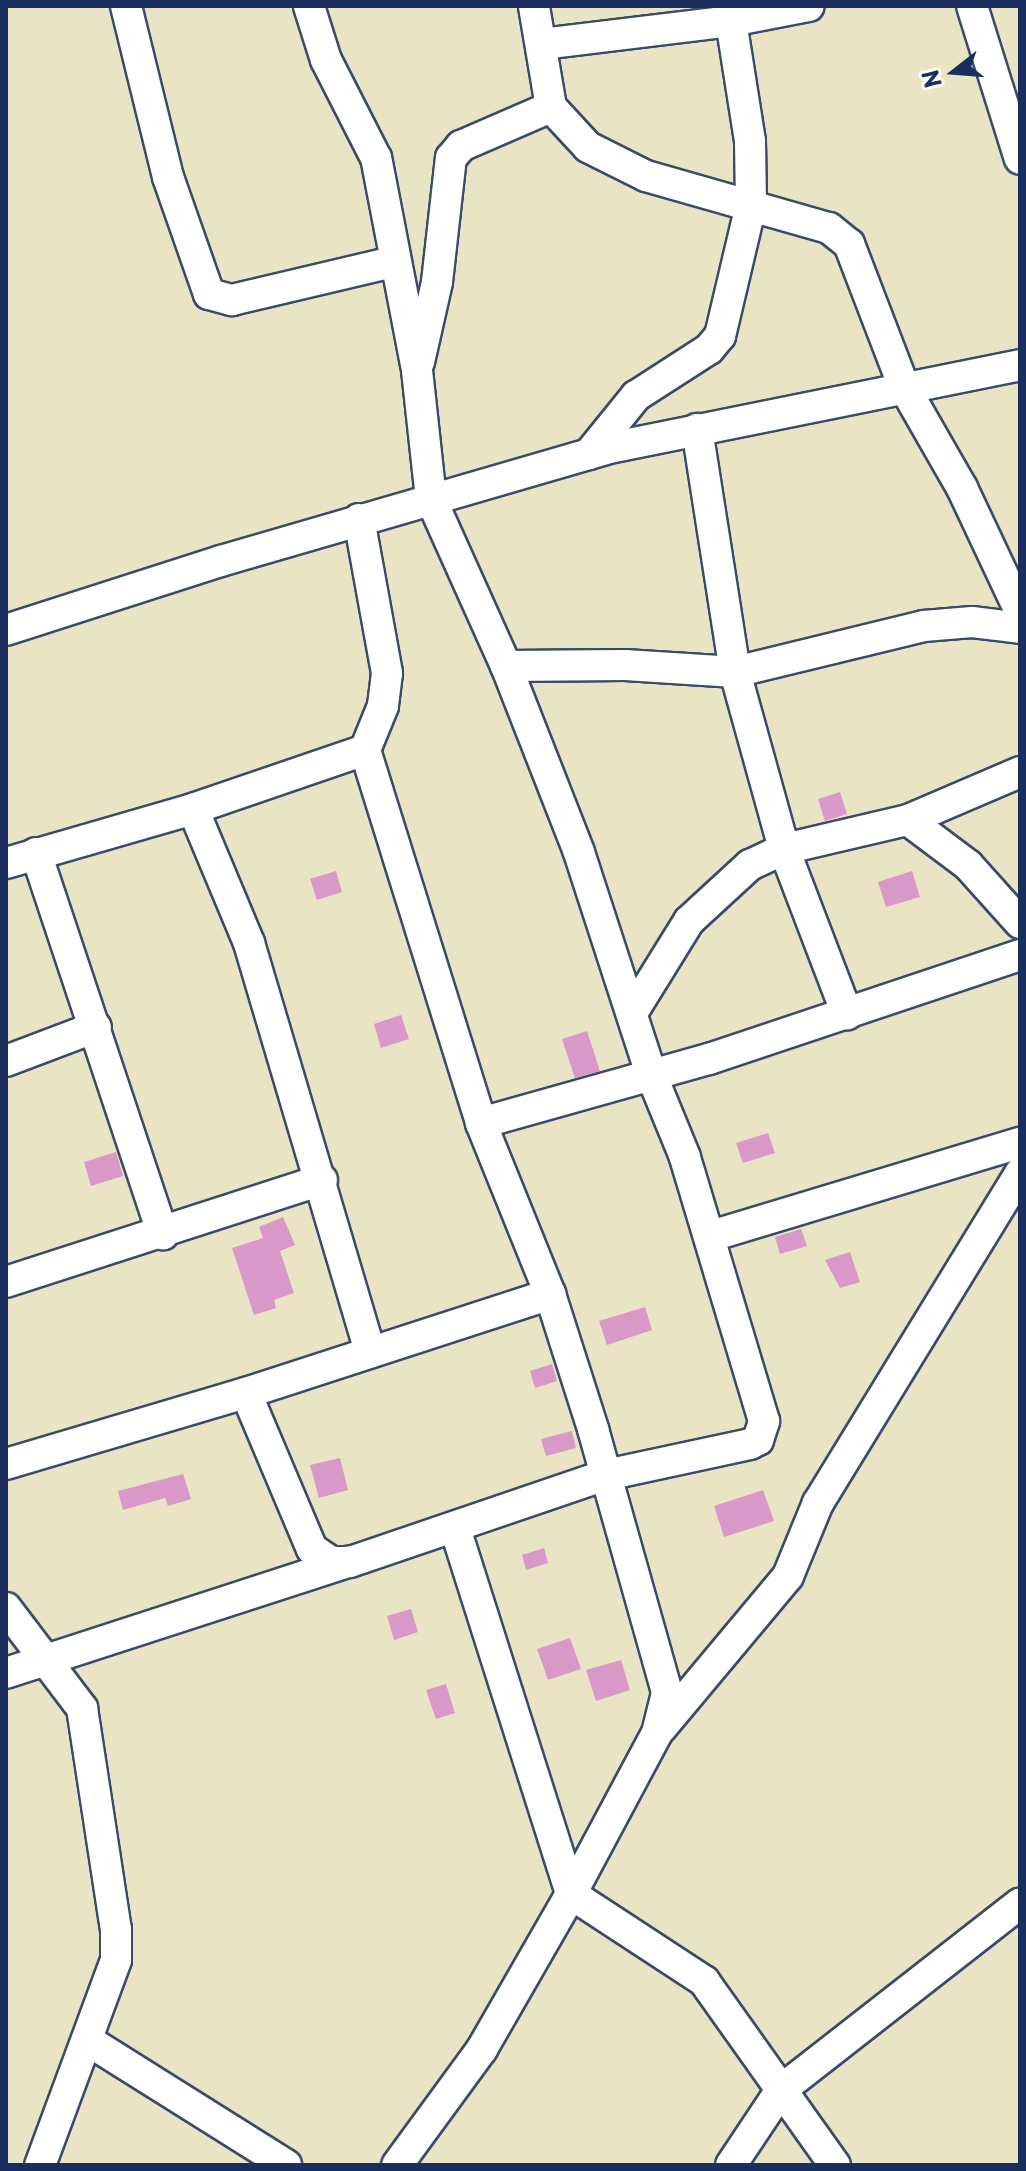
<!DOCTYPE html>
<style>
body{margin:0}
#map{position:relative;width:1026px;height:2171px;overflow:hidden;background:#e9e4c4;font-family:"Playpen Sans",sans-serif}
div>[style]{position:absolute}
[style*='--x']{left:calc(var(--x)*1px);top:calc(var(--y)*1px);width:calc(var(--w)*1px);rotate:calc(var(--a)*1deg)}
.building>*{inset:0;background:#d999c8}
.roads{filter:drop-shadow(2px 0 #3a4a6d) drop-shadow(-2px 0 #3a4a6d) drop-shadow(0 2px #3a4a6d) drop-shadow(0 -2px #3a4a6d)}
.minor>*{height:30px;margin:-15px;padding:0 15px;transform-origin:15px;border-radius:15px;background:#fff}
span{translate:-50% -50%;white-space:nowrap;text-align:center;line-height:1.15;-webkit-text-stroke:6px #fdfcf7;paint-order:stroke}
.frame{position:absolute;inset:0;border:8px solid #1b2f5e;pointer-events:none}
.north{position:absolute;left:914px;top:32px;width:80px;height:80px;-webkit-text-stroke:6px #fdfcf7;paint-order:stroke;rotate:253deg;font-size:22px;font-weight:700;line-height:32px;text-align:center;color:#1b2f5e}
.north::after{content:'';display:block;margin:auto;width:28px;height:36px;background:#1b2f5e;clip-path:polygon(50% 0,100% 100%,50% 72%,0 100%)}
</style>
<div id="map">
<div class="building">
<i style="clip-path:polygon(840px 792px,847px 814px,825px 821px,818px 799px)"></i>
<i style="clip-path:polygon(336px 871px,342px 892px,317px 900px,310px 879px)"></i>
<i style="clip-path:polygon(912px 871px,920px 897px,886px 907px,878px 882px)"></i>
<i style="clip-path:polygon(401px 1015px,409px 1039px,381px 1048px,374px 1024px)"></i>
<i style="clip-path:polygon(587px 1031px,600px 1071px,575px 1078px,562px 1039px)"></i>
<i style="clip-path:polygon(768px 1133px,775px 1153px,743px 1163px,736px 1143px)"></i>
<i style="clip-path:polygon(116px 1152px,123px 1176px,91px 1186px,84px 1162px)"></i>
<i style="clip-path:polygon(283px 1217px,295px 1245px,280px 1251px,294px 1293px,274px 1300px,276px 1308px,254px 1315px,232px 1248px,263px 1238px,259px 1227px)"></i>
<i style="clip-path:polygon(801px 1229px,807px 1246px,780px 1254px,775px 1237px)"></i>
<i style="clip-path:polygon(850px 1252px,860px 1282px,840px 1288px,825px 1260px)"></i>
<i style="clip-path:polygon(645px 1307px,652px 1330px,607px 1345px,599px 1321px)"></i>
<i style="clip-path:polygon(552px 1364px,557px 1381px,535px 1388px,530px 1371px)"></i>
<i style="clip-path:polygon(572px 1431px,576px 1448px,546px 1456px,541px 1439px)"></i>
<i style="clip-path:polygon(340px 1458px,348px 1490px,319px 1498px,310px 1465px)"></i>
<i style="clip-path:polygon(183px 1474px,191px 1499px,168px 1506px,165px 1498px,123px 1510px,118px 1491px)"></i>
<i style="clip-path:polygon(763px 1490px,774px 1521px,724px 1537px,714px 1506px)"></i>
<i style="clip-path:polygon(544px 1548px,548px 1563px,526px 1570px,522px 1555px)"></i>
<i style="clip-path:polygon(411px 1609px,418px 1632px,394px 1640px,387px 1616px)"></i>
<i style="clip-path:polygon(570px 1638px,581px 1669px,548px 1680px,537px 1649px)"></i>
<i style="clip-path:polygon(621px 1660px,630px 1690px,596px 1701px,586px 1670px)"></i>
<i style="clip-path:polygon(446px 1684px,455px 1713px,436px 1719px,426px 1690px)"></i>
</div>
<div class="roads">
<div class="minor">
<i style="--x:126;--y:6;--w:176;--a:76.2"></i>
<i style="--x:168;--y:177;--w:124;--a:70.7"></i>
<i style="--x:209;--y:294;--w:24;--a:15"></i>
<i style="--x:232;--y:300;--w:165;--a:-13.3"></i>
<i style="--x:972;--y:6;--w:160;--a:72.6"></i>
<i style="--x:542;--y:44;--w:190;--a:-6.9"></i>
<i style="--x:731;--y:21;--w:79;--a:-10.9"></i>
<i style="--x:551;--y:107;--w:54;--a:47.2"></i>
<i style="--x:588;--y:147;--w:65;--a:26.6"></i>
<i style="--x:646;--y:176;--w:190;--a:15.9"></i>
<i style="--x:829;--y:228;--w:26;--a:39"></i>
<i style="--x:849;--y:244;--w:151;--a:69"></i>
<i style="--x:903;--y:385;--w:119;--a:60.2"></i>
<i style="--x:962;--y:488;--w:136;--a:64.8"></i>
<i style="--x:419;--y:362;--w:82;--a:-77.3"></i>
<i style="--x:437;--y:282;--w:125;--a:-83.6"></i>
<i style="--x:451;--y:158;--w:16;--a:-50"></i>
<i style="--x:461;--y:146;--w:98;--a:-23.4"></i>
<i style="--x:551;--y:107;--w:102;--a:-99.6"></i>
<i style="--x:697;--y:429;--w:246;--a:81.1"></i>
<i style="--x:735;--y:672;--w:184;--a:74.5"></i>
<i style="--x:784;--y:849;--w:177;--a:69.1"></i>
<i style="--x:589;--y:454;--w:75;--a:-51"></i>
<i style="--x:636;--y:396;--w:87;--a:-32.8"></i>
<i style="--x:709;--y:349;--w:17;--a:-50"></i>
<i style="--x:720;--y:336;--w:135;--a:-76.7"></i>
<i style="--x:751;--y:205;--w:64;--a:-90.9"></i>
<i style="--x:750;--y:141;--w:121;--a:-99"></i>
<i style="--x:359;--y:519;--w:157;--a:79.7"></i>
<i style="--x:387;--y:673;--w:33;--a:97"></i>
<i style="--x:383;--y:706;--w:48;--a:112.2"></i>
<i style="--x:365;--y:750;--w:391;--a:72.7"></i>
<i style="--x:481;--y:1123;--w:184;--a:68"></i>
<i style="--x:550;--y:1294;--w:142;--a:72.3"></i>
<i style="--x:593;--y:1429;--w:274;--a:74.3"></i>
<i style="--x:667;--y:1693;--w:41;--a:104"></i>
<i style="--x:657;--y:1733;--w:183;--a:118.1"></i>
<i style="--x:571;--y:1894;--w:179;--a:119.9"></i>
<i style="--x:482;--y:2049;--w:144;--a:126.2"></i>
<i style="--x:6;--y:630;--w:226;--a:-17.8"></i>
<i style="--x:221;--y:561;--w:409;--a:-16.2"></i>
<i style="--x:614;--y:447;--w:414;--a:-11.4"></i>
<i style="--x:506;--y:666;--w:119;--a:-0.5"></i>
<i style="--x:625;--y:665;--w:110;--a:3.6"></i>
<i style="--x:735;--y:672;--w:195;--a:-13.7"></i>
<i style="--x:924;--y:626;--w:48;--a:-4.8"></i>
<i style="--x:972;--y:622;--w:48;--a:7.1"></i>
<i style="--x:365;--y:750;--w:182;--a:161.1"></i>
<i style="--x:193;--y:809;--w:145;--a:67.3"></i>
<i style="--x:249;--y:943;--w:427;--a:73.5"></i>
<i style="--x:908;--y:820;--w:75;--a:36.9"></i>
<i style="--x:968;--y:865;--w:78;--a:48.1"></i>
<i style="--x:36;--y:853;--w:402;--a:71.6"></i>
<i style="--x:6;--y:863;--w:195;--a:-16.1"></i>
<i style="--x:632;--y:1013;--w:108;--a:-58.2"></i>
<i style="--x:689;--y:921;--w:83;--a:-42.6"></i>
<i style="--x:750;--y:865;--w:38;--a:-25"></i>
<i style="--x:784;--y:849;--w:127;--a:-13.2"></i>
<i style="--x:908;--y:820;--w:122;--a:-23.2"></i>
<i style="--x:6;--y:1061;--w:96;--a:-20.7"></i>
<i style="--x:481;--y:1123;--w:237;--a:-15.7"></i>
<i style="--x:709;--y:1059;--w:328;--a:-18.5"></i>
<i style="--x:711;--y:1236;--w:323;--a:-16.8"></i>
<i style="--x:6;--y:1282;--w:332;--a:-17.9"></i>
<i style="--x:246;--y:1393;--w:169;--a:67.1"></i>
<i style="--x:312;--y:1549;--w:23;--a:34"></i>
<i style="--x:331;--y:1562;--w:19;--a:0"></i>
<i style="--x:350;--y:1562;--w:270;--a:-18.8"></i>
<i style="--x:606;--y:1475;--w:147;--a:-12.1"></i>
<i style="--x:750;--y:1444;--w:9;--a:-27"></i>
<i style="--x:758;--y:1440;--w:20;--a:-72"></i>
<i style="--x:764;--y:1421;--w:276;--a:-106.7"></i>
<i style="--x:685;--y:1157;--w:90;--a:-112.3"></i>
<i style="--x:651;--y:1074;--w:233;--a:-108"></i>
<i style="--x:579;--y:852;--w:200;--a:-111.4"></i>
<i style="--x:506;--y:666;--w:183;--a:-114.2"></i>
<i style="--x:431;--y:499;--w:130;--a:-96.2"></i>
<i style="--x:417;--y:370;--w:216;--a:-100.9"></i>
<i style="--x:376;--y:158;--w:110;--a:-117"></i>
<i style="--x:326;--y:60;--w:57;--a:-107.5"></i>
<i style="--x:6;--y:1464;--w:250;--a:-16.5"></i>
<i style="--x:246;--y:1393;--w:320;--a:-18"></i>
<i style="--x:455;--y:1528;--w:384;--a:72.4"></i>
<i style="--x:571;--y:1894;--w:159;--a:33.2"></i>
<i style="--x:704;--y:1981;--w:226;--a:54.6"></i>
<i style="--x:6;--y:1608;--w:126;--a:52.8"></i>
<i style="--x:82;--y:1708;--w:224;--a:81.3"></i>
<i style="--x:116;--y:1929;--w:31;--a:90"></i>
<i style="--x:116;--y:1960;--w:219;--a:110.3"></i>
<i style="--x:6;--y:1673;--w:360;--a:-18"></i>
<i style="--x:661;--y:1728;--w:198;--a:-50.1"></i>
<i style="--x:788;--y:1576;--w:79;--a:-67.7"></i>
<i style="--x:818;--y:1503;--w:387;--a:-58.5"></i>
<i style="--x:87;--y:2040;--w:235;--a:32.1"></i>
<i style="--x:731;--y:2165;--w:90;--a:-56.3"></i>
<i style="--x:781;--y:2090;--w:303;--a:-38"></i>
</div>
</div>
<div class="frame"></div>
<div class="north">N</div>
</div>
